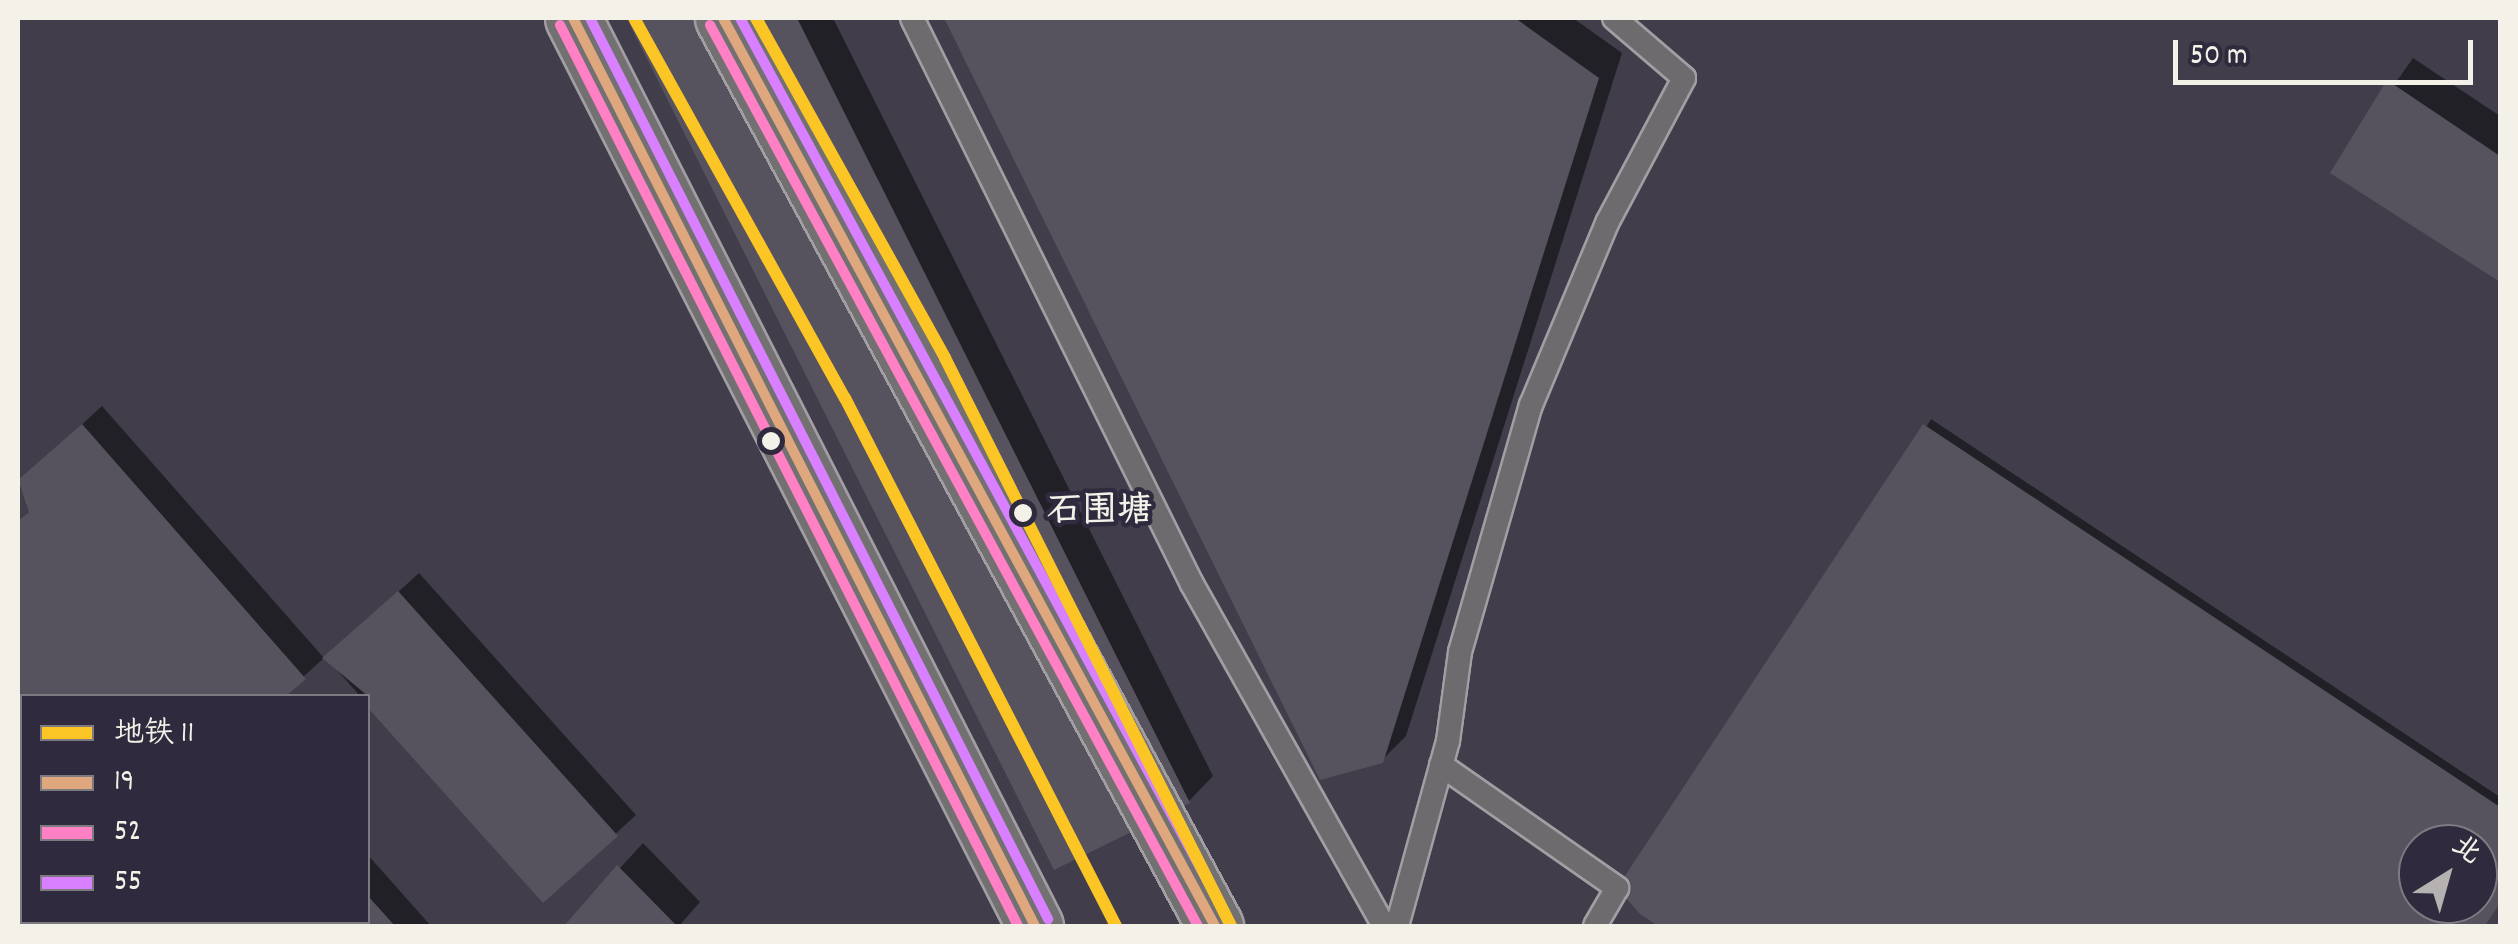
<!DOCTYPE html>
<meta charset="utf-8">
<style>
body{margin:0}
#map{position:relative;width:2518px;height:944px;overflow:hidden;background:#413d4a;font-family:Dekko,"LXGW WenKai TC",sans-serif}
div>[style]{position:absolute}
[style*='--x']{left:calc(var(--x)*1px);top:calc(var(--y)*1px);width:calc(var(--w)*1px);rotate:calc(var(--a)*1deg)}
.shadow>*{inset:0;background:#0007}
.building>*{inset:0;background:#56525e}
.roads{filter:drop-shadow(2px 0 #a19fa3) drop-shadow(-2px 0 #a19fa3) drop-shadow(0 2px #a19fa3) drop-shadow(0 -2px #a19fa3)}
.lane>*{height:22px;margin:-11px;padding:0 11px;transform-origin:11px;border-radius:11px;background:#6e6b6e}
.highway>*{height:55px;margin:-27.5px;padding:0 27.5px;transform-origin:27.5px;border-radius:27.5px;background:#737072}
.bus-1>*{height:10px;margin:-5px;padding:0 5px;transform-origin:5px;border-radius:5px;background:#dfa77e}
.bus-2>*{height:10px;margin:-5px;padding:0 5px;transform-origin:5px;border-radius:5px;background:#ff80c5}
.bus-3>*{height:10px;margin:-5px;padding:0 5px;transform-origin:5px;border-radius:5px;background:#d880ff}
.metro-1>*{height:12px;margin:-6px;padding:0 6px;transform-origin:6px;border-radius:6px;background:#fac525}
.dots>*{width:28px;height:28px;translate:-50% -50%;box-sizing:border-box;border:5px solid #2f2a3d;border-radius:50%}
span{translate:-50% -50%;white-space:nowrap;text-align:center;line-height:1.15;-webkit-text-stroke:9px #2f2a3d;paint-order:stroke}
.stop-label{font-size:35px;color:#f4f1e8;font-weight:700}
.left{translate:0 -50%;text-align:left}
.frame{position:absolute;inset:0;border:20px solid #f4f1e8;pointer-events:none}
.legend{position:absolute;left:20px;top:694px;width:350px;height:230px;box-sizing:border-box;background:#2f2a3d;border:2px solid #7e7a81;margin:0;padding:12px 18px;list-style:none;font-size:30px;color:#f4f1e8}
.legend li{display:flex;align-items:center;gap:20px;height:50px}
.legend b{width:50px;border:2px solid #7e7a81}
.north{position:absolute;left:2398px;top:824px;width:100px;height:100px;box-sizing:border-box;background:#2f2a3d;border:2px solid #7e7a81;border-radius:50%;rotate:37deg;font-size:28px;font-weight:700;line-height:40px;text-align:center;color:#f4f1e8}
.north::after{content:'';display:block;margin:auto;width:35px;height:45px;background:#b5b2b1;clip-path:polygon(50% 0,100% 100%,50% 72%,0 100%)}
.scale{position:absolute;left:2173px;top:40px;width:300px;height:45px;box-sizing:border-box;border:5px solid #f4f1e8;border-top:0;padding-left:12px;font-size:30px;line-height:35px;white-space:nowrap;color:#f4f1e8;-webkit-text-stroke:8px #2f2a3d;paint-order:stroke}
</style>
<div id="map">
<div class="shadow">
<i style="clip-path:polygon(638px 18px,833px 18px,1213px 776px,1189px 801px,632px 24px)"></i>
<i style="clip-path:polygon(947px 18px,1573px 18px,1622px 53px,1406px 736px,1381px 761px,1322px 777px)"></i>
<i style="clip-path:polygon(2413px 58px,2500px 116px,2500px 279px,2333px 172px)"></i>
<i style="clip-path:polygon(102px 406px,324px 658px,282px 696px,18px 692px,18px 522px,31px 510px,18px 483px)"></i>
<i style="clip-path:polygon(evenodd,1931px 419px,2500px 797px,2500px 902px,2484px 926px,1662px 926px,1641px 912px,1931px 419px,2418px 844px,2478px 844px,2478px 904px,2418px 904px,2418px 844px)"></i>
<i style="clip-path:polygon(419px 573px,636px 815px,543px 900px,326px 658px)"></i>
<i style="clip-path:polygon(22px 798px,22px 922px,199px 926px,22px 926px)"></i>
<i style="clip-path:polygon(643px 843px,700px 902px,679px 926px,567px 926px)"></i>
<i style="clip-path:polygon(368px 855px,431px 926px,220px 922px,368px 922px)"></i>
</div>
<div class="building">
<i style="clip-path:polygon(641px 18px,797px 18px,1190px 803px,1054px 870px,629px 23px)"></i>
<i style="clip-path:polygon(944px 18px,1515px 18px,1599px 78px,1383px 763px,1320px 780px)"></i>
<i style="clip-path:polygon(2387px 80px,2500px 156px,2500px 282px,2330px 173px)"></i>
<i style="clip-path:polygon(82px 424px,306px 679px,286px 696px,18px 696px,18px 521px,29px 512px,18px 480px)"></i>
<i style="clip-path:polygon(evenodd,1923px 424px,2500px 807px,2500px 903px,2485px 926px,1658px 926px,1640px 914px,1617px 888px,1923px 424px,2418px 844px,2478px 844px,2478px 904px,2418px 904px,2418px 844px)"></i>
<i style="clip-path:polygon(398px 591px,618px 836px,543px 903px,368px 708px,368px 696px,322px 658px)"></i>
<i style="clip-path:polygon(22px 799px,22px 922px,163px 926px,19px 926px)"></i>
<i style="clip-path:polygon(617px 865px,677px 926px,564px 926px)"></i>
<i style="clip-path:polygon(368px 896px,395px 926px,217px 922px,368px 922px)"></i>
</div>
<div class="roads">
<div class="lane">
<i style="--x:912;--y:18;--w:631;--a:63.68"></i>
<i style="--x:1192;--y:584;--w:392;--a:60.7"></i>
<i style="--x:1441;--y:765;--w:215;--a:34.9"></i>
<i style="--x:1617;--y:888;--w:44;--a:120.1"></i>
<i style="--x:1397;--y:926;--w:192;--a:-74.6"></i>
<i style="--x:1448;--y:741;--w:90;--a:-82.3"></i>
<i style="--x:1460;--y:652;--w:257;--a:-74"></i>
<i style="--x:1531;--y:405;--w:197;--a:-67.3"></i>
<i style="--x:1607;--y:223;--w:164;--a:-62"></i>
<i style="--x:1684;--y:78;--w:92;--a:-139.4"></i>
</div>
<div class="highway">
<i style="--x:573;--y:18;--w:1019;--a:63.03"></i>
<i style="--x:723;--y:18;--w:1033;--a:61.55"></i>
</div>
</div>
<div class="bus-1">
<i style="--x:573;--y:18;--w:1019;--a:63.03"></i>
<i style="--x:723;--y:18;--w:1033;--a:61.55"></i>
</div>
<div class="bus-2">
<i style="--x:560;--y:25;--w:1011;--a:63.05"></i>
<i style="--x:710;--y:25;--w:1025;--a:61.56"></i>
</div>
<div class="bus-3">
<i style="--x:590;--y:18;--w:1011;--a:63.05"></i>
<i style="--x:740;--y:18;--w:1025;--a:61.56"></i>
</div>
<div class="metro-1">
<i style="--x:634;--y:18;--w:435;--a:61"></i>
<i style="--x:845;--y:398;--w:593;--a:62.83"></i>
<i style="--x:756;--y:18;--w:389;--a:60.9"></i>
<i style="--x:945;--y:358;--w:636;--a:63.27"></i>
</div>
<div class="dots">
<i style="left:771px;top:441px;background:#f4f1e8"></i>
<i style="left:1023px;top:513px;background:#f4f1e8"></i>
</div>
<div class="stop-label">
<span class="left" style="left:1047px;top:513px">石围塘</span>
</div>
<div class="frame"></div>
<ul class="legend">
<li><b style="height:12px;background:#fac525"></b>地铁 11</li>
<li><b style="height:12px;background:#dfa77e"></b>19</li>
<li><b style="height:12px;background:#ff80c5"></b>52</li>
<li><b style="height:12px;background:#d880ff"></b>55</li>
</ul>
<div class="north">北</div>
<div class="scale">50 m</div>
</div>
